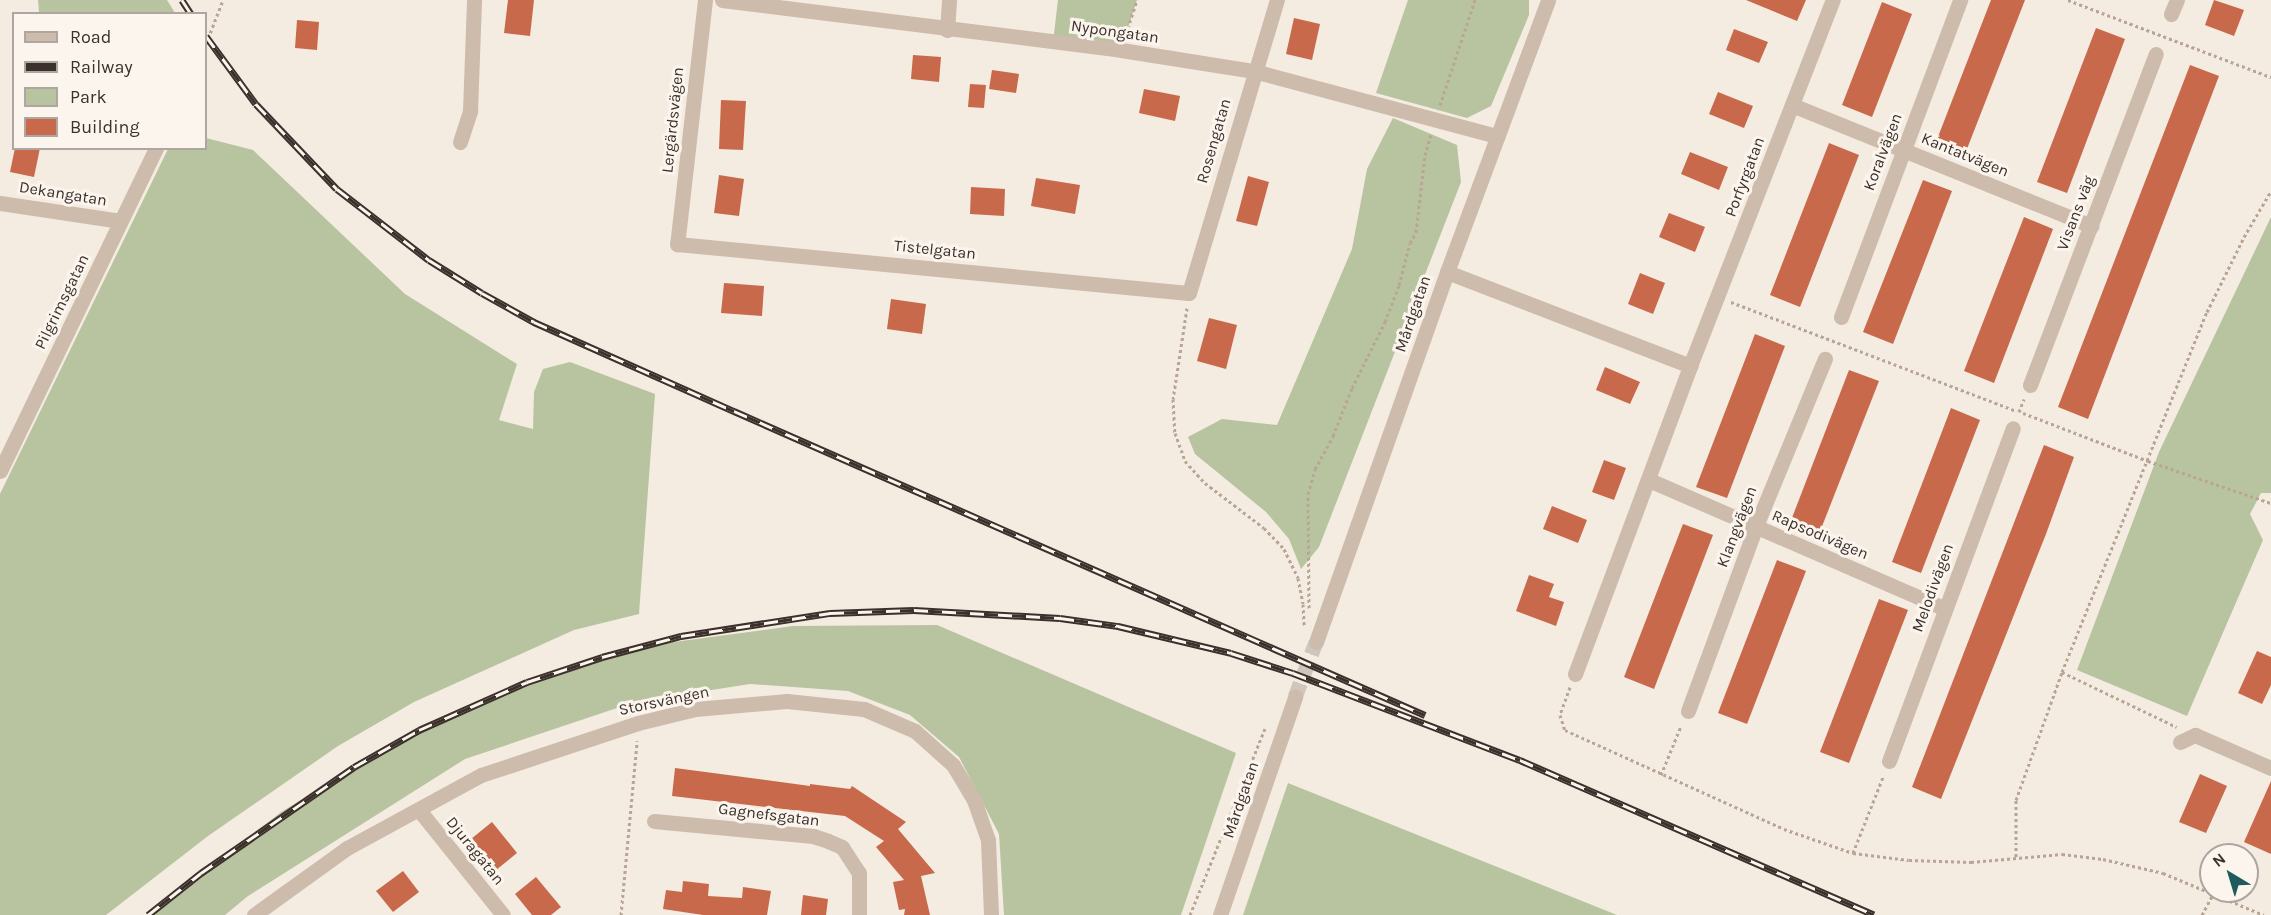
<!DOCTYPE html>
<meta charset="utf-8">
<style>
body{margin:0}
#map{position:relative;width:2271px;height:915px;overflow:hidden;background:#f4ebe1;font-family:Karla,sans-serif}
div>[style]{position:absolute}
[style*='--x']{left:calc(var(--x)*1px);top:calc(var(--y)*1px);width:calc(var(--w)*1px);rotate:calc(var(--a)*1deg)}
.green>*{inset:0;background:#b8c4a0}
.building>*{inset:0;background:#c8694b}
.tertiary-tunnel>*{height:15px;margin-top:-7.5px;transform-origin:0;background:repeating-linear-gradient(90deg,#cfc6bd 0 15px,transparent 0 23px)}
.path>*{height:3px;margin-top:-1.5px;transform-origin:0;background:repeating-linear-gradient(90deg,#b9a596 0 3px,transparent 0 6px)}
.minor>*{height:15px;margin:-7.5px;padding:0 7.5px;transform-origin:7.5px;border-radius:7.5px;background:#cdbbac}
.tertiary>*{height:15px;margin:-7.5px;padding:0 7.5px;transform-origin:7.5px;border-radius:7.5px;background:#cdbbac}
.rail>*{height:7px;margin-top:-3.5px;transform-origin:0;background:repeating-linear-gradient(90deg,#fbf5ee 0 14px,#3b302b 0 28px);box-sizing:border-box;border-block:2px solid #3b302b}
span{translate:-50% -50%;white-space:nowrap;text-align:center;line-height:1.15;-webkit-text-stroke:6px #fbf5ee;paint-order:stroke}
.street-label{font-size:16px;color:#3b302b}
.legend{position:absolute;left:12px;top:12px;width:195px;height:138px;box-sizing:border-box;background:#fbf5ee;border:2px solid #aea6a0;margin:0;padding:8px 10px;list-style:none;font-size:18px;color:#3b302b}
.legend li{display:flex;align-items:center;gap:12px;height:30px}
.legend b{width:30px;border:2px solid #aea6a0}
.north{position:absolute;left:2199px;top:843px;width:60px;height:60px;box-sizing:border-box;background:#fbf5ee;border:2px solid #aea6a0;border-radius:50%;rotate:322deg;font-size:16px;font-weight:700;line-height:24px;text-align:center;color:#3b302b}
.north::after{content:'';display:block;margin:auto;width:21px;height:27px;background:#1f5a5e;clip-path:polygon(50% 0,100% 100%,50% 72%,0 100%)}
</style>
<div id="map">
<div class="green">
<i style="clip-path:polygon(38px 0,167px 0,175px 13px,46px 13px,39px 12px)"></i>
<i style="clip-path:polygon(1058px 0,1137px 0,1121px 50px,1053px 42px)"></i>
<i style="clip-path:polygon(1408px 0,1529px 0,1529px 15px,1491px 106px,1467px 118px,1376px 93px)"></i>
<i style="clip-path:polygon(1393px 118px,1457px 145px,1461px 182px,1319px 547px,1301px 569px,1289px 539px,1266px 512px,1195px 454px,1188px 437px,1222px 419px,1277px 425px,1352px 249px,1367px 169px)"></i>
<i style="clip-path:polygon(206px 138px,253px 150px,405px 294px,517px 364px,499px 420px,533px 429px,534px 392px,543px 369px,570px 362px,655px 394px,639px 614px,574px 630px,414px 702px,338px 746px,208px 836px,106px 915px,0 915px,0 494px,168px 149px,206px 148px)"></i>
<i style="clip-path:polygon(2271px 217px,2271px 493px,2261px 493px,2250px 514px,2263px 540px,2187px 716px,2077px 670px,2159px 452px)"></i>
<i style="clip-path:polygon(937px 625px,1236px 753px,1181px 915px,1004px 915px,999px 834px,959px 757px,910px 715px,848px 691px,750px 684px,635px 702px,465px 759px,248px 896px,225px 915px,152px 915px,281px 812px,441px 718px,621px 649px,793px 626px)"></i>
<i style="clip-path:polygon(1288px 783px,1617px 915px,1243px 915px)"></i>
</div>
<div class="building">
<i style="clip-path:polygon(508px 0,534px 0,530px 36px,504px 33px)"></i>
<i style="clip-path:polygon(1746px 0,1806px 0,1797px 21px)"></i>
<i style="clip-path:polygon(1991px 0,2025px 0,1965px 154px,1936px 142px)"></i>
<i style="clip-path:polygon(2214px 0,2244px 10px,2234px 36px,2205px 25px)"></i>
<i style="clip-path:polygon(1882px 2px,1912px 14px,1872px 117px,1842px 105px)"></i>
<i style="clip-path:polygon(1294px 18px,1320px 24px,1312px 60px,1286px 54px)"></i>
<i style="clip-path:polygon(297px 20px,319px 22px,317px 50px,295px 48px)"></i>
<i style="clip-path:polygon(2096px 28px,2125px 39px,2067px 193px,2037px 182px)"></i>
<i style="clip-path:polygon(1734px 29px,1768px 42px,1759px 63px,1726px 50px)"></i>
<i style="clip-path:polygon(913px 55px,941px 57px,939px 82px,911px 79px)"></i>
<i style="clip-path:polygon(2190px 65px,2219px 76px,2088px 419px,2058px 407px)"></i>
<i style="clip-path:polygon(992px 70px,1019px 74px,1016px 93px,989px 89px)"></i>
<i style="clip-path:polygon(970px 84px,986px 85px,984px 108px,968px 107px)"></i>
<i style="clip-path:polygon(1144px 89px,1180px 96px,1175px 121px,1139px 113px)"></i>
<i style="clip-path:polygon(1718px 92px,1753px 106px,1744px 128px,1709px 114px)"></i>
<i style="clip-path:polygon(721px 100px,746px 101px,743px 150px,719px 149px)"></i>
<i style="clip-path:polygon(1829px 143px,1859px 155px,1800px 307px,1770px 295px)"></i>
<i style="clip-path:polygon(15px 148px,40px 148px,34px 177px,10px 172px)"></i>
<i style="clip-path:polygon(1690px 152px,1728px 167px,1719px 190px,1681px 174px)"></i>
<i style="clip-path:polygon(719px 175px,744px 179px,739px 216px,714px 213px)"></i>
<i style="clip-path:polygon(1248px 176px,1269px 182px,1257px 226px,1236px 221px)"></i>
<i style="clip-path:polygon(1036px 178px,1080px 185px,1075px 214px,1031px 206px)"></i>
<i style="clip-path:polygon(1923px 180px,1952px 191px,1893px 344px,1863px 332px)"></i>
<i style="clip-path:polygon(971px 187px,1005px 189px,1004px 216px,970px 214px)"></i>
<i style="clip-path:polygon(1669px 213px,1705px 227px,1695px 252px,1659px 237px)"></i>
<i style="clip-path:polygon(2024px 217px,2053px 229px,1994px 383px,1964px 371px)"></i>
<i style="clip-path:polygon(1640px 273px,1665px 283px,1653px 314px,1628px 304px)"></i>
<i style="clip-path:polygon(724px 283px,764px 286px,762px 316px,721px 313px)"></i>
<i style="clip-path:polygon(891px 299px,926px 304px,922px 334px,887px 329px)"></i>
<i style="clip-path:polygon(1209px 318px,1237px 325px,1226px 369px,1197px 361px)"></i>
<i style="clip-path:polygon(1755px 334px,1785px 346px,1727px 498px,1696px 487px)"></i>
<i style="clip-path:polygon(1605px 367px,1640px 382px,1630px 404px,1596px 390px)"></i>
<i style="clip-path:polygon(1849px 370px,1879px 381px,1819px 534px,1790px 523px)"></i>
<i style="clip-path:polygon(1951px 408px,1980px 420px,1921px 573px,1892px 562px)"></i>
<i style="clip-path:polygon(2044px 445px,2074px 457px,2046px 534px,1941px 799px,1912px 787px)"></i>
<i style="clip-path:polygon(1604px 460px,1626px 468px,1614px 500px,1592px 492px)"></i>
<i style="clip-path:polygon(1552px 506px,1587px 520px,1578px 543px,1543px 529px)"></i>
<i style="clip-path:polygon(1683px 524px,1713px 535px,1654px 689px,1624px 677px)"></i>
<i style="clip-path:polygon(1777px 560px,1806px 571px,1747px 724px,1718px 713px)"></i>
<i style="clip-path:polygon(1529px 575px,1554px 584px,1549px 597px,1564px 602px,1556px 626px,1516px 611px)"></i>
<i style="clip-path:polygon(1879px 599px,1908px 610px,1849px 763px,1820px 752px)"></i>
<i style="clip-path:polygon(2257px 651px,2271px 657px,2271px 685px,2262px 704px,2238px 693px)"></i>
<i style="clip-path:polygon(675px 768px,810px 786px,810px 784px,850px 789px,852px 786px,906px 822px,898px 829px,935px 873px,921px 876px,930px 915px,904px 915px,905px 909px,899px 910px,893px 882px,904px 880px,876px 847px,884px 841px,845px 816px,672px 796px)"></i>
<i style="clip-path:polygon(2200px 774px,2227px 786px,2206px 833px,2179px 822px)"></i>
<i style="clip-path:polygon(2271px 781px,2271px 854px,2244px 842px)"></i>
<i style="clip-path:polygon(492px 822px,517px 853px,496px 870px,471px 839px)"></i>
<i style="clip-path:polygon(403px 871px,419px 892px,393px 912px,376px 891px)"></i>
<i style="clip-path:polygon(536px 877px,561px 907px,551px 915px,532px 915px,515px 894px)"></i>
<i style="clip-path:polygon(683px 881px,709px 884px,708px 896px,742px 898px,743px 887px,771px 891px,767px 915px,703px 915px,663px 909px,666px 890px,682px 892px)"></i>
<i style="clip-path:polygon(803px 895px,828px 899px,826px 915px,801px 915px)"></i>
</div>
<div class="tertiary-tunnel">
<i style="--x:1295;--y:697;--w:59;--a:-69.1"></i>
</div>
<div class="path">
<i style="--x:2068;--y:0;--w:217;--a:20.8"></i>
<i style="--x:1126;--y:34;--w:36;--a:-72"></i>
<i style="--x:206;--y:44;--w:47;--a:-68.9"></i>
<i style="--x:1440;--y:105;--w:111;--a:-71.6"></i>
<i style="--x:1731;--y:302;--w:306;--a:20.9"></i>
<i style="--x:1187;--y:308;--w:92;--a:98.7"></i>
<i style="--x:1173;--y:399;--w:34;--a:87"></i>
<i style="--x:1175;--y:433;--w:30;--a:70"></i>
<i style="--x:1185;--y:461;--w:30;--a:48"></i>
<i style="--x:1205;--y:483;--w:74;--a:37.3"></i>
<i style="--x:1264;--y:528;--w:29;--a:46"></i>
<i style="--x:1284;--y:549;--w:32;--a:64"></i>
<i style="--x:1298;--y:578;--w:26;--a:79"></i>
<i style="--x:1303;--y:604;--w:21;--a:87"></i>
<i style="--x:2019;--y:412;--w:14;--a:-69"></i>
<i style="--x:2023;--y:413;--w:134;--a:21"></i>
<i style="--x:2148;--y:461;--w:130;--a:18.9"></i>
<i style="--x:1309;--y:608;--w:114;--a:-90.5"></i>
<i style="--x:1308;--y:494;--w:26;--a:-74"></i>
<i style="--x:1315;--y:469;--w:38;--a:-61"></i>
<i style="--x:1333;--y:436;--w:52;--a:-68.4"></i>
<i style="--x:1352;--y:388;--w:74;--a:-63.4"></i>
<i style="--x:1385;--y:322;--w:40;--a:-69"></i>
<i style="--x:1399;--y:285;--w:43;--a:-75.3"></i>
<i style="--x:1410;--y:243;--w:13;--a:-61"></i>
<i style="--x:1416;--y:232;--w:78;--a:-83.3"></i>
<i style="--x:1425;--y:155;--w:22;--a:-74"></i>
<i style="--x:2062;--y:672;--w:127;--a:25.6"></i>
<i style="--x:1570;--y:687;--w:30;--a:110"></i>
<i style="--x:1560;--y:715;--w:16;--a:72"></i>
<i style="--x:1565;--y:730;--w:240;--a:24.3"></i>
<i style="--x:1784;--y:829;--w:73;--a:19.2"></i>
<i style="--x:1853;--y:853;--w:56;--a:7.1"></i>
<i style="--x:1909;--y:860;--w:62;--a:1.8"></i>
<i style="--x:1971;--y:862;--w:91;--a:-5"></i>
<i style="--x:2062;--y:854;--w:41;--a:7"></i>
<i style="--x:2103;--y:859;--w:62;--a:13.1"></i>
<i style="--x:2163;--y:873;--w:109;--a:22.6"></i>
<i style="--x:1661;--y:775;--w:53;--a:-67.8"></i>
<i style="--x:1853;--y:853;--w:82;--a:-68.5"></i>
<i style="--x:2016;--y:857;--w:57;--a:-90"></i>
<i style="--x:2016;--y:800;--w:136;--a:-70.2"></i>
<i style="--x:2062;--y:672;--w:388;--a:-68.1"></i>
<i style="--x:2207;--y:312;--w:84;--a:-63.7"></i>
<i style="--x:2244;--y:237;--w:53;--a:-59.6"></i>
<i style="--x:621;--y:915;--w:175;--a:-84.7"></i>
<i style="--x:1190;--y:915;--w:201;--a:-68.1"></i>
<i style="--x:2202;--y:915;--w:24;--a:-62"></i>
</div>
<div class="minor">
<i style="--x:705;--y:0;--w:246;--a:96.5"></i>
<i style="--x:677;--y:244;--w:514;--a:5.47"></i>
<i style="--x:1189;--y:293;--w:306;--a:-73.3"></i>
<i style="--x:722;--y:0;--w:402;--a:7.1"></i>
<i style="--x:1121;--y:50;--w:135;--a:9"></i>
<i style="--x:1254;--y:71;--w:252;--a:15"></i>
<i style="--x:2171;--y:14;--w:15;--a:-67"></i>
<i style="--x:947;--y:30;--w:30;--a:-86"></i>
<i style="--x:1792;--y:105;--w:323;--a:22"></i>
<i style="--x:460;--y:142;--w:33;--a:-72"></i>
<i style="--x:470;--y:111;--w:111;--a:-87.9"></i>
<i style="--x:0;--y:203;--w:122;--a:8.5"></i>
<i style="--x:1447;--y:272;--w:261;--a:21.1"></i>
<i style="--x:1841;--y:317;--w:339;--a:-69.4"></i>
<i style="--x:2030;--y:385;--w:354;--a:-69.2"></i>
<i style="--x:0;--y:471;--w:359;--a:-64.2"></i>
<i style="--x:1649;--y:480;--w:322;--a:23.5"></i>
<i style="--x:1575;--y:674;--w:329;--a:-69.5"></i>
<i style="--x:1690;--y:366;--w:393;--a:-68.7"></i>
<i style="--x:1688;--y:711;--w:197;--a:-69.8"></i>
<i style="--x:1756;--y:526;--w:181;--a:-67.6"></i>
<i style="--x:2180;--y:742;--w:17;--a:-25"></i>
<i style="--x:2195;--y:735;--w:83;--a:23.5"></i>
<i style="--x:1889;--y:761;--w:355;--a:-69.6"></i>
<i style="--x:419;--y:810;--w:134;--a:51.3"></i>
<i style="--x:654;--y:821;--w:160;--a:5.4"></i>
<i style="--x:813;--y:836;--w:16;--a:18"></i>
<i style="--x:828;--y:841;--w:15;--a:23"></i>
<i style="--x:842;--y:847;--w:31;--a:57"></i>
<i style="--x:859;--y:873;--w:42;--a:90"></i>
<i style="--x:254;--y:915;--w:115;--a:-35.8"></i>
<i style="--x:347;--y:848;--w:153;--a:-28.6"></i>
<i style="--x:481;--y:775;--w:165;--a:-18.3"></i>
<i style="--x:638;--y:723;--w:59;--a:-13.8"></i>
<i style="--x:695;--y:709;--w:92;--a:-5"></i>
<i style="--x:787;--y:701;--w:77;--a:5.9"></i>
<i style="--x:864;--y:709;--w:56;--a:23.3"></i>
<i style="--x:915;--y:731;--w:51;--a:41.8"></i>
<i style="--x:953;--y:765;--w:41;--a:59"></i>
<i style="--x:974;--y:800;--w:42;--a:70.7"></i>
<i style="--x:988;--y:840;--w:75;--a:87.7"></i>
</div>
<div class="tertiary">
<i style="--x:1316;--y:642;--w:393;--a:-70.5"></i>
<i style="--x:1447;--y:272;--w:290;--a:-69.6"></i>
<i style="--x:1220;--y:915;--w:231;--a:-71"></i>
</div>
<div class="rail">
<i style="--x:182;--y:0;--w:17;--a:57"></i>
<i style="--x:206;--y:36;--w:84;--a:53.7"></i>
<i style="--x:256;--y:104;--w:117;--a:46.4"></i>
<i style="--x:337;--y:189;--w:116;--a:37.7"></i>
<i style="--x:429;--y:260;--w:62;--a:31.9"></i>
<i style="--x:482;--y:293;--w:60;--a:29.1"></i>
<i style="--x:534;--y:322;--w:219;--a:24"></i>
<i style="--x:734;--y:411;--w:755;--a:23.75"></i>
<i style="--x:148;--y:915;--w:68;--a:-38.4"></i>
<i style="--x:201;--y:873;--w:186;--a:-34.7"></i>
<i style="--x:354;--y:767;--w:75;--a:-29.6"></i>
<i style="--x:419;--y:730;--w:118;--a:-24"></i>
<i style="--x:527;--y:682;--w:79;--a:-18.4"></i>
<i style="--x:602;--y:657;--w:82;--a:-14.9"></i>
<i style="--x:681;--y:636;--w:151;--a:-8.8"></i>
<i style="--x:830;--y:613;--w:84;--a:-2"></i>
<i style="--x:914;--y:610;--w:146;--a:3.1"></i>
<i style="--x:1060;--y:618;--w:59;--a:7.9"></i>
<i style="--x:1118;--y:626;--w:116;--a:13.4"></i>
<i style="--x:1231;--y:653;--w:65;--a:17.9"></i>
<i style="--x:1293;--y:673;--w:243;--a:21"></i>
<i style="--x:1520;--y:760;--w:386;--a:23.6"></i>
</div>
<div class="street-label">
<span style="left:1115px;top:32px;rotate:8deg">Nypongatan</span>
<span style="left:673px;top:120px;rotate:-84deg">Lergärdsvägen</span>
<span style="left:1214px;top:141px;rotate:-74deg">Rosengatan</span>
<span style="left:1883px;top:152px;rotate:-69deg">Koralvägen</span>
<span style="left:1965px;top:155px;rotate:22deg">Kantatvägen</span>
<span style="left:1745px;top:177px;rotate:-69deg">Porfyrgatan</span>
<span style="left:63px;top:194px;rotate:9deg">Dekangatan</span>
<span style="left:2076px;top:213px;rotate:-69deg">Visans väg</span>
<span style="left:935px;top:250px;rotate:6deg">Tistelgatan</span>
<span style="left:62px;top:302px;rotate:-64deg">Pilgrimsgatan</span>
<span style="left:1413px;top:314px;rotate:-71deg">Mårdgatan</span>
<span style="left:1737px;top:527px;rotate:-69deg">Klangvägen</span>
<span style="left:1820px;top:535px;rotate:23deg">Rapsodivägen</span>
<span style="left:1933px;top:588px;rotate:-70deg">Melodivägen</span>
<span style="left:664px;top:701px;rotate:-12deg">Storsvängen</span>
<span style="left:1241px;top:800px;rotate:-71deg">Mårdgatan</span>
<span style="left:769px;top:815px;rotate:7deg">Gagnefsgatan</span>
<span style="left:475px;top:851px;rotate:51deg">Djuragatan</span>
</div>
<ul class="legend">
<li><b style="height:8px;background:#cdbbac"></b>Road</li>
<li><b style="height:8px;background:#3b302b"></b>Railway</li>
<li><b style="height:16px;background:#b8c4a0"></b>Park</li>
<li><b style="height:16px;background:#c8694b"></b>Building</li>
</ul>
<div class="north">N</div>
</div>
